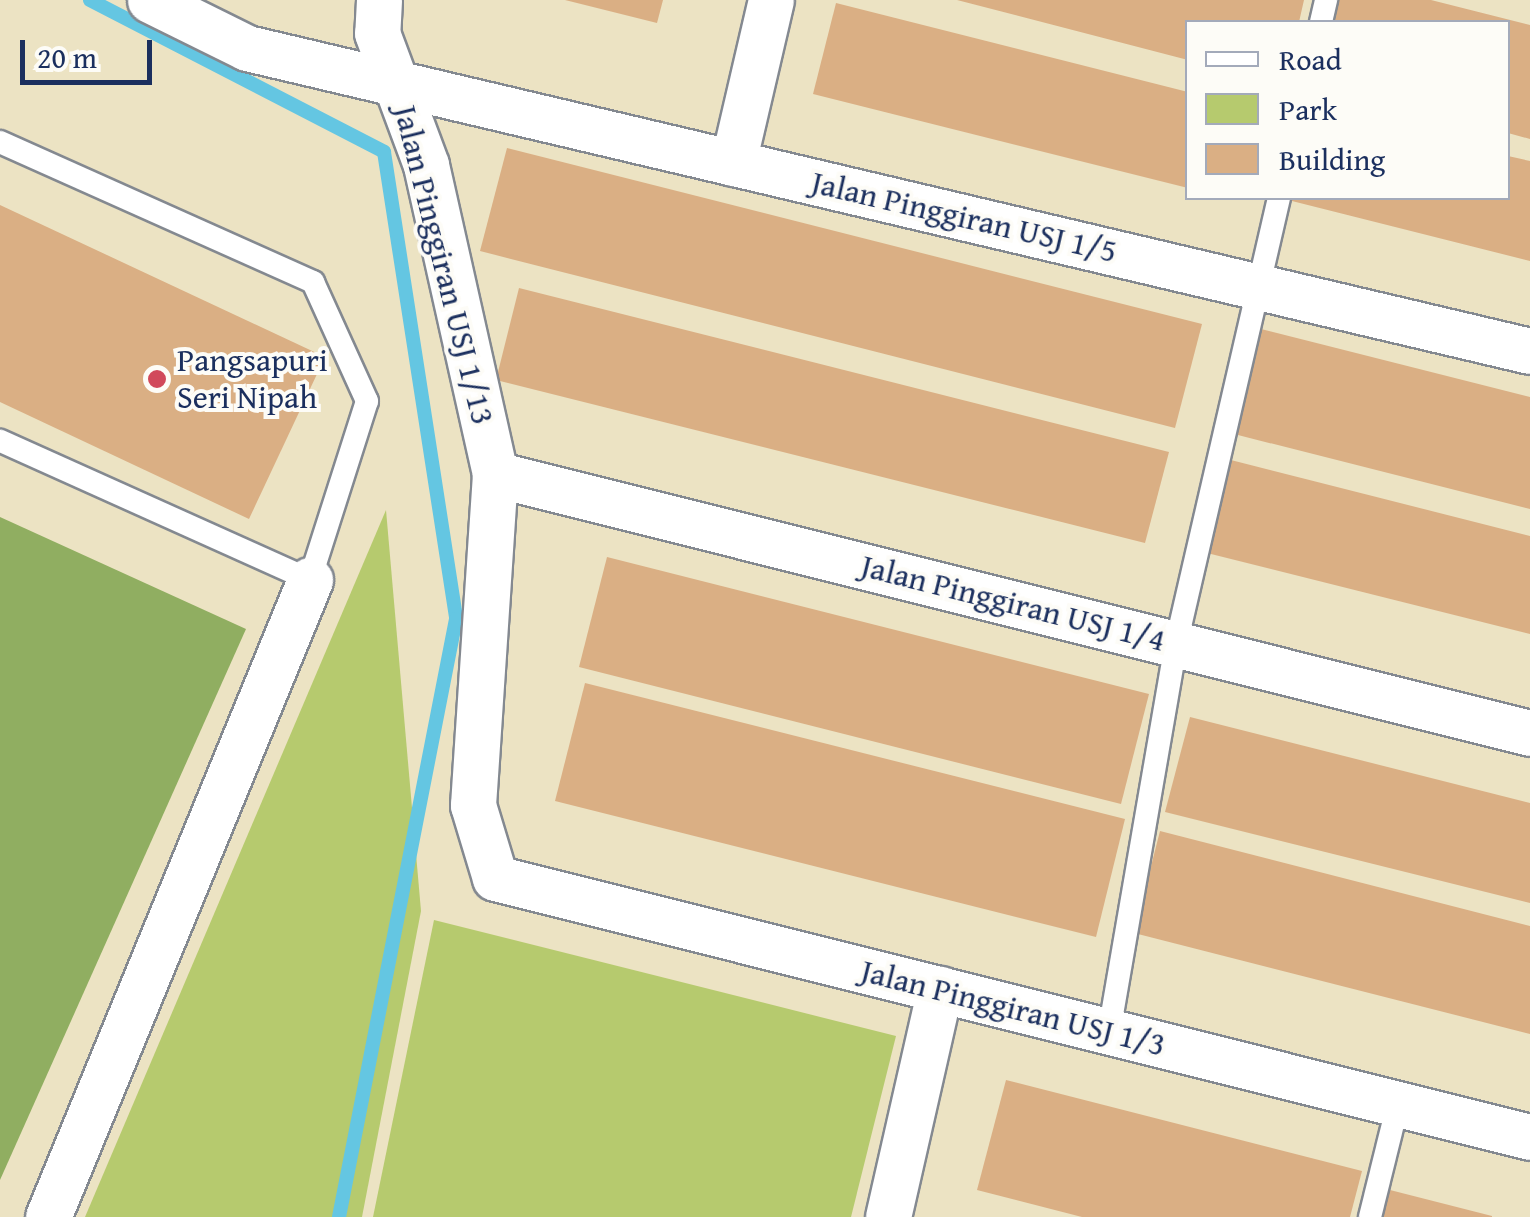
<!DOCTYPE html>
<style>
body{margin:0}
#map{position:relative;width:1530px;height:1217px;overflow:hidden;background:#ece3c3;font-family:"Gentium Book Plus",serif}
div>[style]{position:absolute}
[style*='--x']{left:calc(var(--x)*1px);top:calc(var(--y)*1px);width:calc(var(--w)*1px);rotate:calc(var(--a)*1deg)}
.green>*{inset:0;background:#b6ca6e}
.forest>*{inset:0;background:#90ae61}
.stream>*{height:14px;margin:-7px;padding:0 7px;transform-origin:7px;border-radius:7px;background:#64c6e2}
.building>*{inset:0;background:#daaf84}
.roads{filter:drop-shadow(2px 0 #848990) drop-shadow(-2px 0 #848990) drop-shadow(0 2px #848990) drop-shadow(0 -2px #848990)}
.lane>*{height:22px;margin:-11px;padding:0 11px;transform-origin:11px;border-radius:11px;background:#fff}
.street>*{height:45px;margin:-22.5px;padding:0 22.5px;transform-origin:22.5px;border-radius:22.5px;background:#fff}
.dots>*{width:28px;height:28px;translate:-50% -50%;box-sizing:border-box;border:5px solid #fdfcf7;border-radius:50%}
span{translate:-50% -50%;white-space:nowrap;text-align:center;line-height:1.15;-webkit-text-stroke:8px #fdfcf7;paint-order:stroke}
.street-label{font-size:32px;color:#1b2f5e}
.poi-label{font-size:32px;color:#1b2f5e}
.left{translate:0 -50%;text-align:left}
.legend{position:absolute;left:1185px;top:20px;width:325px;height:180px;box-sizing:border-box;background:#fdfcf7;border:2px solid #a3aaba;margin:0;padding:12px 18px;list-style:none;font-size:30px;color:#1b2f5e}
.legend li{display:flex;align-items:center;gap:20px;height:50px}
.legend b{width:50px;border:2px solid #a3aaba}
.scale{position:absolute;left:20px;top:40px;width:132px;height:45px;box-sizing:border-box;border:5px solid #1b2f5e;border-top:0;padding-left:12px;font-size:30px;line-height:35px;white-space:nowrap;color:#1b2f5e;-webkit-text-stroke:8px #fdfcf7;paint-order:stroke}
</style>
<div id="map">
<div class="green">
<i style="clip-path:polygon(386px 510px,421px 911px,362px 1217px,85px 1217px)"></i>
<i style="clip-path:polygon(434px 920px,896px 1036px,851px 1217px,373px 1217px)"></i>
</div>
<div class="forest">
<i style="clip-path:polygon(0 517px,246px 629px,0 1180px)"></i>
</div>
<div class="stream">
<i style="--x:90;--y:0;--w:331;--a:27.3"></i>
<i style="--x:384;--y:152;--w:473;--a:81.2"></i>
<i style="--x:456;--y:619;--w:609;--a:101.07"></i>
</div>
<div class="building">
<i style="clip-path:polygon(565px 0,663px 0,657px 23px)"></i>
<i style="clip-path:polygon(957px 0,1304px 0,1299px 22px,1188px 22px,1188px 60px)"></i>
<i style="clip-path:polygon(1336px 0,1431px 0,1530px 25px,1530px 139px,1508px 133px,1508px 22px,1330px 22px)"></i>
<i style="clip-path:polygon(836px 3px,1188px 92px,1188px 188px,813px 94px)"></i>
<i style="clip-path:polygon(507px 148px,1202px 324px,1175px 428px,480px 251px)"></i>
<i style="clip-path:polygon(1508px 156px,1530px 161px,1530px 261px,1284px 199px,1508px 198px)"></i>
<i style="clip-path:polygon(0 205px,325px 357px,249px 519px,0 402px)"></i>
<i style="clip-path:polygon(519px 288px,1169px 452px,1145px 543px,496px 380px)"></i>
<i style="clip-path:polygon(1261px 329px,1530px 397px,1530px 509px,1234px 434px)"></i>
<i style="clip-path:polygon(1223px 458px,1530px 536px,1530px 634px,1199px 551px)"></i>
<i style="clip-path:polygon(607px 557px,1149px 694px,1121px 804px,579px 667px)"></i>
<i style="clip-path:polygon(585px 683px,1125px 819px,1096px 937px,555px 801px)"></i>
<i style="clip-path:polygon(1190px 717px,1530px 803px,1530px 903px,1165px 812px)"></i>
<i style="clip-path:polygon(1160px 831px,1530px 926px,1530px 1034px,1134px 933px)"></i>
<i style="clip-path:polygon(1006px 1080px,1362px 1171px,1350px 1217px,1082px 1217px,977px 1190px)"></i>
<i style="clip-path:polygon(1390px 1190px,1492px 1216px,1492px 1217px,1383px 1217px)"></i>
</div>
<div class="roads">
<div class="lane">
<i style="--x:1321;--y:22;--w:23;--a:-77"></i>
<i style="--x:0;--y:142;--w:343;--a:24.1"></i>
<i style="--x:313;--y:282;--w:131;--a:65.6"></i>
<i style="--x:367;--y:401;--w:188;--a:107.7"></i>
<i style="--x:310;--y:580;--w:340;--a:-155.8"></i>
<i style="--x:1109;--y:1032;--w:394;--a:-80.2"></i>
<i style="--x:1176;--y:644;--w:458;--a:-77"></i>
<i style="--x:1370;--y:1217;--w:116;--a:-76.1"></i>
</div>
<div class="street">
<i style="--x:150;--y:0;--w:108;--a:26.3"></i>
<i style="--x:247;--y:48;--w:1318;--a:13.29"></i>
<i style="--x:379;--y:0;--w:33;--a:93"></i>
<i style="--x:377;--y:33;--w:141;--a:69.6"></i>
<i style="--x:426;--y:165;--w:317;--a:77.4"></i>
<i style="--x:495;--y:474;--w:332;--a:93.8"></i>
<i style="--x:473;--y:805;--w:76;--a:73.2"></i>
<i style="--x:495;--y:878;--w:1067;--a:14.05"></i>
<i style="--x:733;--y:163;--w:167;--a:-76.9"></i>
<i style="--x:495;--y:474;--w:1067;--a:14.05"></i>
<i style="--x:48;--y:1217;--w:689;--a:-67.64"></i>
<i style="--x:888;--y:1217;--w:234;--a:-77.2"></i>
</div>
</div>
<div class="dots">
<i style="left:157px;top:379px;background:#d1495b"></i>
</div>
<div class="street-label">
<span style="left:964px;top:217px;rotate:13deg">Jalan Pinggiran USJ 1/5</span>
<span style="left:444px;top:265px;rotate:76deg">Jalan Pinggiran USJ 1/13</span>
<span style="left:1013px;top:603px;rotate:14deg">Jalan Pinggiran USJ 1/4</span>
<span style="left:1013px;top:1008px;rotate:14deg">Jalan Pinggiran USJ 1/3</span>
</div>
<div class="poi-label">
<span class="left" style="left:177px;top:379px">Pangsapuri<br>Seri Nipah</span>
</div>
<ul class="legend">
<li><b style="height:12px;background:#fff"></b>Road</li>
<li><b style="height:28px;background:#b6ca6e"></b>Park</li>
<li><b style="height:28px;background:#daaf84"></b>Building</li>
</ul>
<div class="scale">20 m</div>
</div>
